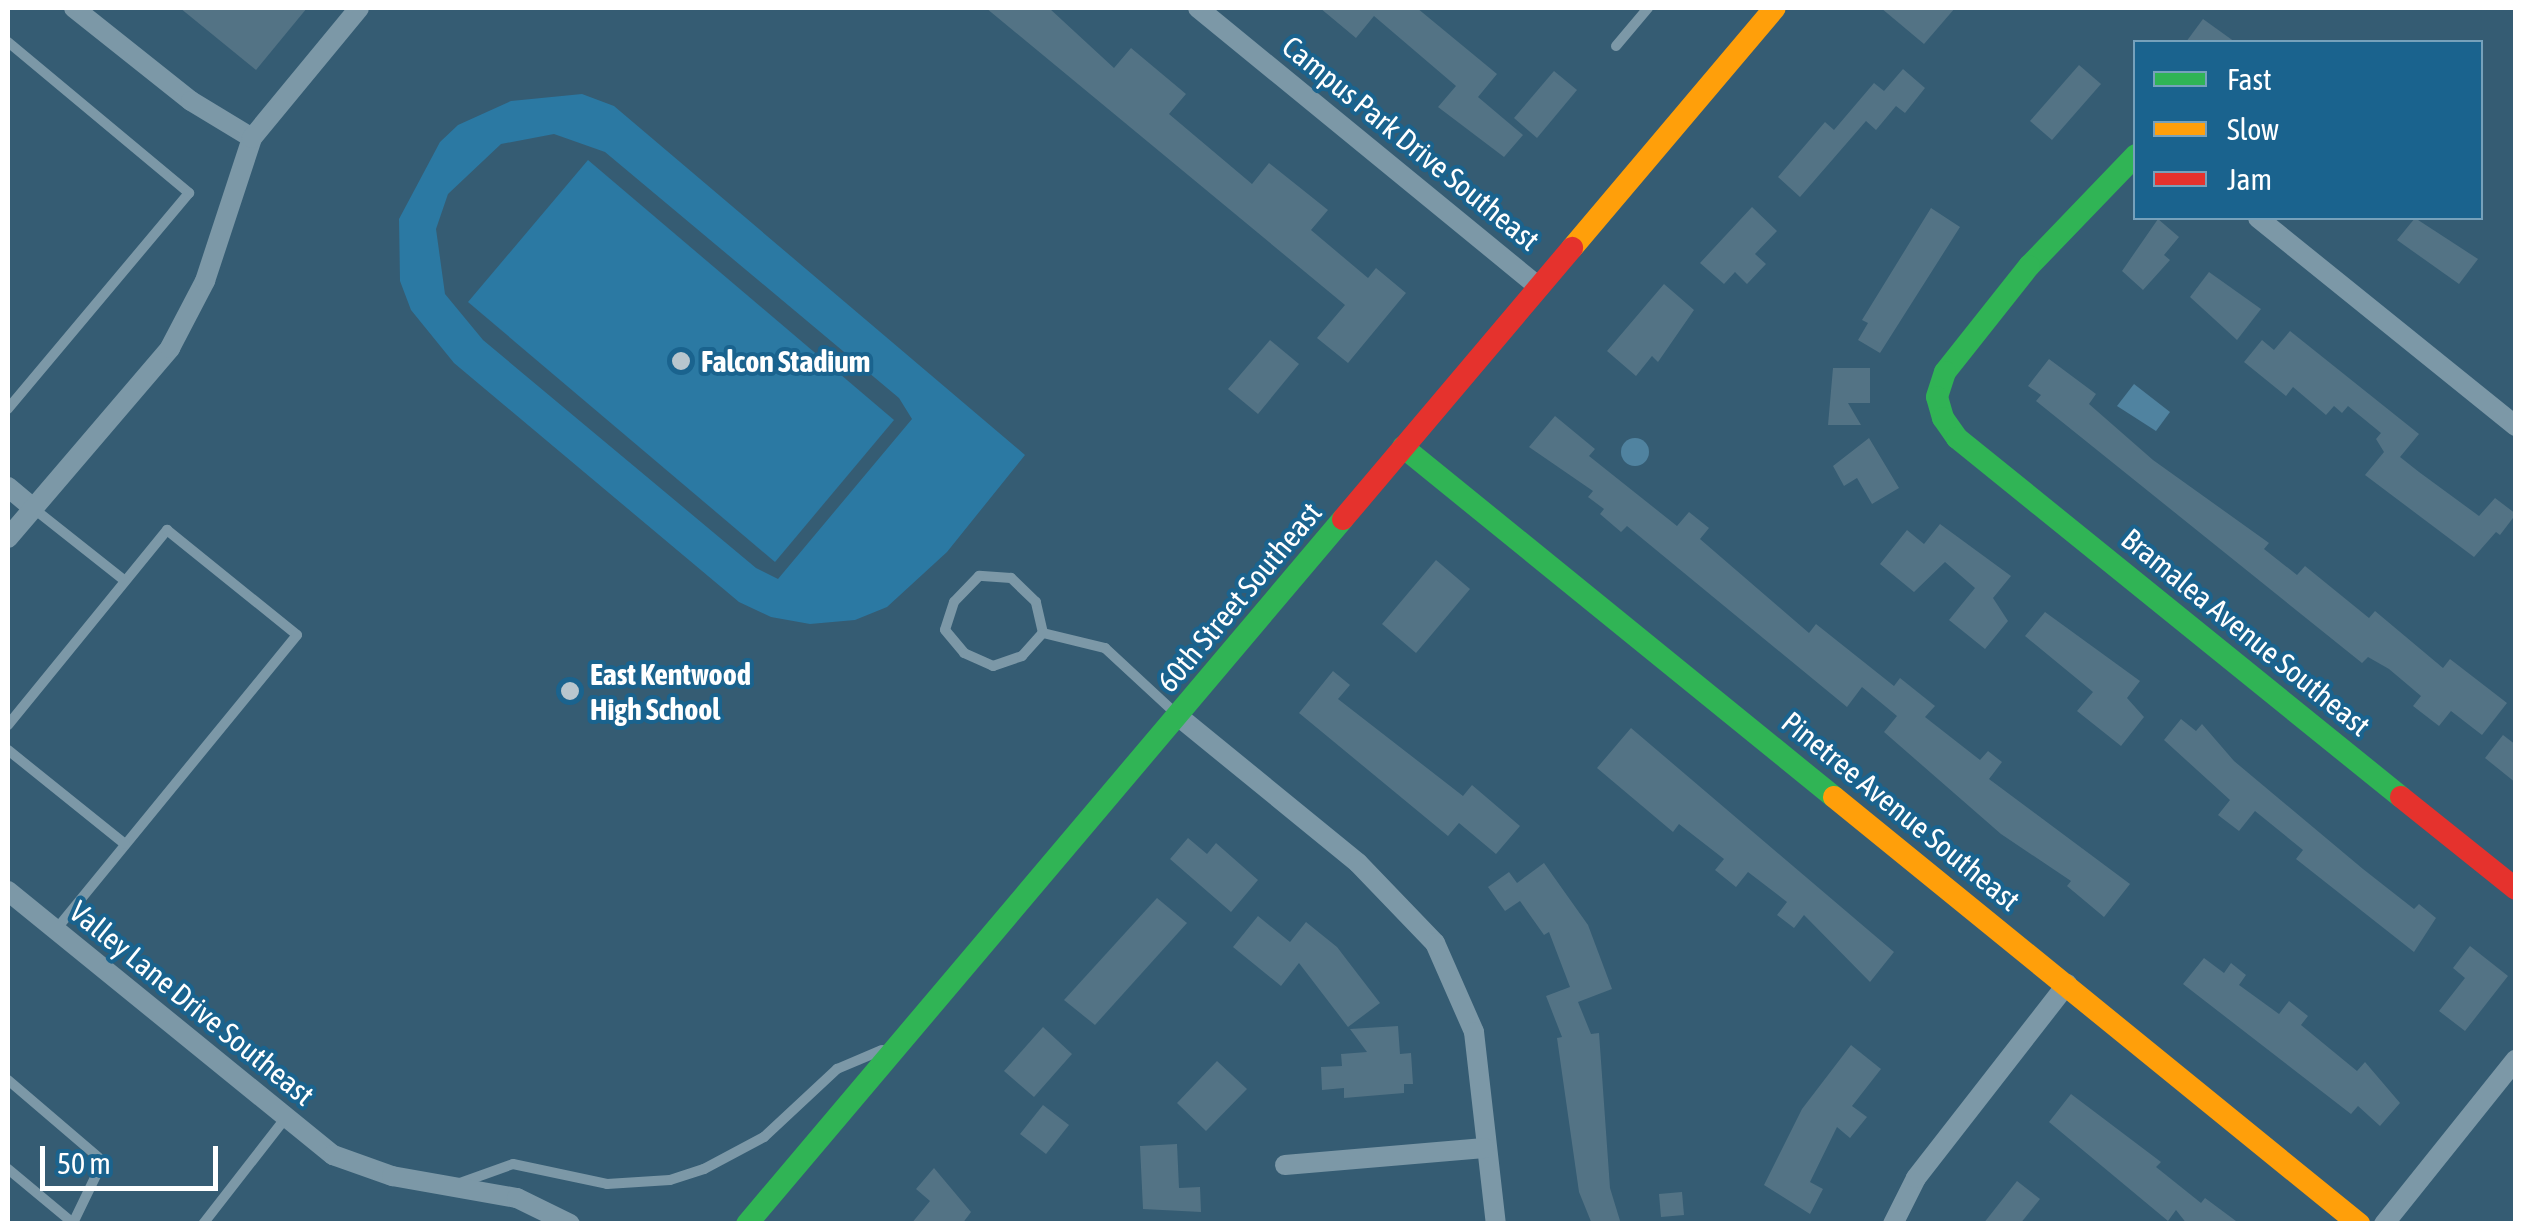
<!DOCTYPE html>
<style>
body{margin:0}
#map{position:relative;width:2523px;height:1231px;overflow:hidden;background:#355c73;font-family:"Asap Condensed",sans-serif}
div>[style]{position:absolute}
[style*='--x']{left:calc(var(--x)*1px);top:calc(var(--y)*1px);width:calc(var(--w)*1px);rotate:calc(var(--a)*1deg)}
.green>*{inset:0;background:#2b79a3}
.water>*{inset:0;background:#5083a0}
.round{border-radius:50%}
.building>*{inset:0;background:#537385}
.lane>*{height:10px;margin:-5px;padding:0 5px;transform-origin:5px;border-radius:5px;background:#7c98a7}
.street>*{height:20px;margin:-10px;padding:0 10px;transform-origin:10px;border-radius:10px;background:#7c98a7}
.fast>*{height:22px;margin:-11px;padding:0 11px;transform-origin:11px;border-radius:11px;background:#30b455}
.slow>*{height:22px;margin:-11px;padding:0 11px;transform-origin:11px;border-radius:11px;background:#ff9f0a}
.jam>*{height:22px;margin:-11px;padding:0 11px;transform-origin:11px;border-radius:11px;background:#e5322d}
.dots>*{width:28px;height:28px;translate:-50% -50%;box-sizing:border-box;border:5px solid #1a638e;border-radius:50%}
span{translate:-50% -50%;white-space:nowrap;text-align:center;line-height:1.15;-webkit-text-stroke:8px #1a638e;paint-order:stroke}
.street-label{font-size:30px;color:#fff}
.poi-label{font-size:30px;color:#fff;font-weight:700}
.left{translate:0 -50%;text-align:left}
.frame{position:absolute;inset:0;border:10px solid #fff;pointer-events:none}
.legend{position:absolute;left:2133px;top:40px;width:350px;height:180px;box-sizing:border-box;background:#1a638e;border:2px solid #76a1bb;margin:0;padding:12px 18px;list-style:none;font-size:30px;color:#fff}
.legend li{display:flex;align-items:center;gap:20px;height:50px}
.legend b{width:50px;border:2px solid #76a1bb}
.scale{position:absolute;left:40px;top:1146px;width:178px;height:45px;box-sizing:border-box;border:5px solid #fff;border-top:0;padding-left:12px;font-size:30px;line-height:35px;white-space:nowrap;color:#fff;-webkit-text-stroke:8px #1a638e;paint-order:stroke}
</style>
<div id="map">
<div class="green">
<i style="clip-path:polygon(evenodd,582px 94px,614px 106px,1025px 455px,947px 552px,887px 607px,855px 620px,810px 624px,771px 617px,739px 602px,454px 363px,411px 310px,400px 281px,399px 219px,440px 142px,458px 125px,511px 101px,582px 94px,554px 134px,605px 152px,899px 398px,912px 419px,778px 579px,756px 568px,483px 340px,445px 294px,436px 229px,448px 194px,501px 144px,554px 134px)"></i>
<i style="clip-path:polygon(588px 160px,894px 420px,775px 562px,468px 302px)"></i>
</div>
<div class="water">
<i style="clip-path:polygon(2134px 384px,2170px 412px,2156px 431px,2117px 406px)"></i>
<i class="round" style="left:1621px;top:438px;width:28px;height:28px"></i>
</div>
<div class="building">
<i style="clip-path:polygon(180px 8px,307px 8px,256px 70px)"></i>
<i style="clip-path:polygon(986px 8px,1049px 8px,1114px 68px,1131px 48px,1186px 94px,1169px 114px,1252px 184px,1269px 163px,1328px 210px,1311px 230px,1368px 278px,1376px 268px,1406px 293px,1348px 363px,1317px 338px,1345px 305px)"></i>
<i style="clip-path:polygon(1320px 8px,1417px 8px,1497px 74px,1478px 97px,1523px 135px,1504px 157px,1438px 107px,1456px 86px,1374px 16px,1356px 38px)"></i>
<i style="clip-path:polygon(1881px 8px,1955px 8px,1924px 44px)"></i>
<i style="clip-path:polygon(2203px 19px,2235px 42px,2186px 42px)"></i>
<i style="clip-path:polygon(2079px 65px,2101px 84px,2052px 140px,2030px 121px)"></i>
<i style="clip-path:polygon(1903px 69px,1925px 88px,1905px 113px,1896px 106px,1876px 130px,1866px 121px,1800px 197px,1778px 177px,1825px 122px,1834px 130px,1874px 83px,1884px 91px)"></i>
<i style="clip-path:polygon(1554px 71px,1577px 90px,1537px 138px,1514px 118px)"></i>
<i style="clip-path:polygon(1752px 207px,1777px 231px,1755px 254px,1766px 264px,1747px 284px,1735px 272px,1724px 284px,1700px 263px)"></i>
<i style="clip-path:polygon(1931px 208px,1960px 227px,1880px 353px,1858px 340px,1868px 323px,1862px 320px)"></i>
<i style="clip-path:polygon(2415px 218px,2478px 259px,2459px 284px,2397px 240px)"></i>
<i style="clip-path:polygon(2158px 219px,2179px 237px,2164px 255px,2170px 260px,2143px 290px,2122px 271px)"></i>
<i style="clip-path:polygon(2209px 272px,2261px 309px,2237px 340px,2190px 297px)"></i>
<i style="clip-path:polygon(1664px 284px,1694px 310px,1658px 362px,1652px 356px,1636px 376px,1607px 351px)"></i>
<i style="clip-path:polygon(2290px 331px,2419px 434px,2400px 457px,2419px 472px,2479px 516px,2495px 498px,2516px 514px,2500px 535px,2496px 532px,2474px 557px,2365px 475px,2384px 452px,2376px 439px,2381px 433px,2348px 406px,2342px 413px,2334px 406px,2326px 415px,2293px 387px,2286px 396px,2244px 362px,2262px 340px,2274px 350px)"></i>
<i style="clip-path:polygon(1270px 340px,1299px 364px,1258px 414px,1228px 389px)"></i>
<i style="clip-path:polygon(2049px 359px,2096px 394px,2089px 404px,2153px 460px,2269px 543px,2264px 549px,2297px 575px,2305px 566px,2369px 618px,2375px 611px,2443px 668px,2450px 659px,2507px 703px,2482px 735px,2451px 711px,2439px 726px,2413px 706px,2421px 696px,2389px 669px,2368px 657px,2362px 663px,2036px 401px,2041px 395px,2028px 386px)"></i>
<i style="clip-path:polygon(1833px 368px,1870px 368px,1870px 403px,1848px 403px,1861px 425px,1828px 425px)"></i>
<i style="clip-path:polygon(1555px 416px,1595px 449px,1589px 456px,1677px 526px,1689px 512px,1709px 528px,1700px 539px,1809px 633px,1816px 624px,1894px 686px,1900px 678px,1935px 706px,1925px 717px,1980px 760px,1988px 751px,2002px 762px,1989px 779px,2130px 884px,2104px 917px,2067px 886px,2071px 881px,2001px 834px,1884px 732px,1897px 716px,1862px 687px,1847px 707px,1627px 526px,1621px 532px,1600px 514px,1604px 509px,1588px 497px,1593px 491px,1529px 447px)"></i>
<i style="clip-path:polygon(1869px 438px,1899px 488px,1872px 504px,1857px 478px,1844px 486px,1833px 466px)"></i>
<i style="clip-path:polygon(1940px 524px,2011px 576px,1993px 598px,2008px 621px,1985px 649px,1949px 620px,1975px 588px,1945px 562px,1914px 592px,1880px 564px,1907px 530px,1924px 544px)"></i>
<i style="clip-path:polygon(1436px 560px,1470px 589px,1416px 653px,1382px 624px)"></i>
<i style="clip-path:polygon(2045px 612px,2140px 681px,2127px 698px,2144px 717px,2121px 746px,2077px 711px,2093px 692px,2025px 636px)"></i>
<i style="clip-path:polygon(1333px 671px,1350px 685px,1338px 699px,1463px 796px,1472px 785px,1520px 826px,1496px 854px,1459px 823px,1448px 836px,1299px 713px)"></i>
<i style="clip-path:polygon(2181px 719px,2196px 731px,2202px 724px,2234px 761px,2363px 869px,2414px 909px,2419px 904px,2436px 918px,2414px 952px,2296px 859px,2303px 850px,2255px 811px,2239px 831px,2218px 815px,2230px 800px,2164px 740px)"></i>
<i style="clip-path:polygon(1631px 728px,1894px 952px,1870px 982px,1804px 915px,1794px 928px,1777px 915px,1787px 902px,1748px 872px,1736px 887px,1715px 870px,1724px 859px,1679px 824px,1673px 832px,1597px 768px)"></i>
<i style="clip-path:polygon(2503px 735px,2516px 745px,2516px 783px,2485px 758px)"></i>
<i style="clip-path:polygon(1188px 838px,1207px 854px,1216px 843px,1258px 880px,1231px 912px,1170px 859px)"></i>
<i style="clip-path:polygon(1544px 863px,1588px 925px,1612px 989px,1578px 1002px,1591px 1034px,1599px 1033px,1610px 1188px,1621px 1224px,1592px 1224px,1579px 1192px,1557px 1038px,1562px 1037px,1546px 996px,1570px 987px,1549px 932px,1544px 935px,1520px 901px,1505px 911px,1488px 887px,1509px 872px,1517px 883px)"></i>
<i style="clip-path:polygon(1157px 898px,1187px 923px,1095px 1025px,1064px 1000px)"></i>
<i style="clip-path:polygon(1258px 916px,1290px 942px,1306px 922px,1337px 947px,1380px 1003px,1348px 1027px,1299px 963px,1281px 986px,1233px 947px)"></i>
<i style="clip-path:polygon(2470px 946px,2508px 976px,2465px 1031px,2439px 1011px,2465px 978px,2453px 968px)"></i>
<i style="clip-path:polygon(2204px 958px,2224px 973px,2231px 963px,2246px 975px,2239px 985px,2279px 1014px,2289px 1001px,2308px 1016px,2301px 1025px,2357px 1071px,2365px 1062px,2400px 1103px,2380px 1126px,2358px 1106px,2351px 1114px,2183px 984px)"></i>
<i style="clip-path:polygon(1398px 1026px,1400px 1054px,1411px 1053px,1413px 1084px,1404px 1084px,1404px 1093px,1344px 1098px,1344px 1088px,1322px 1090px,1321px 1067px,1342px 1066px,1341px 1054px,1367px 1052px,1350px 1029px)"></i>
<i style="clip-path:polygon(1043px 1027px,1072px 1054px,1034px 1097px,1004px 1071px)"></i>
<i style="clip-path:polygon(1851px 1045px,1881px 1069px,1852px 1106px,1867px 1117px,1850px 1138px,1837px 1127px,1810px 1182px,1823px 1189px,1810px 1214px,1764px 1185px,1802px 1109px)"></i>
<i style="clip-path:polygon(1217px 1061px,1247px 1089px,1206px 1131px,1177px 1103px)"></i>
<i style="clip-path:polygon(2071px 1094px,2161px 1162px,2156px 1167px,2201px 1203px,2205px 1198px,2240px 1224px,2187px 1224px,2176px 1210px,2168px 1221px,2049px 1122px)"></i>
<i style="clip-path:polygon(1043px 1105px,1069px 1125px,1046px 1154px,1020px 1134px)"></i>
<i style="clip-path:polygon(1177px 1144px,1179px 1188px,1200px 1187px,1201px 1212px,1143px 1209px,1140px 1146px)"></i>
<i style="clip-path:polygon(934px 1168px,971px 1212px,962px 1224px,911px 1224px,930px 1201px,916px 1189px)"></i>
<i style="clip-path:polygon(2017px 1181px,2040px 1199px,2020px 1224px,1983px 1224px)"></i>
<i style="clip-path:polygon(1682px 1192px,1684px 1215px,1661px 1217px,1659px 1194px)"></i>
</div>
<div class="lane">
<i style="--x:8;--y:42;--w:236;--a:39.8"></i>
<i style="--x:189;--y:193;--w:282;--a:130"></i>
<i style="--x:1616;--y:46;--w:50;--a:-49.9"></i>
<i style="--x:33;--y:508;--w:117;--a:38.4"></i>
<i style="--x:1043;--y:633;--w:32;--a:-103"></i>
<i style="--x:1036;--y:602;--w:35;--a:-136"></i>
<i style="--x:1011;--y:578;--w:32;--a:-176"></i>
<i style="--x:979;--y:576;--w:36;--a:134"></i>
<i style="--x:954;--y:602;--w:29;--a:108"></i>
<i style="--x:945;--y:630;--w:30;--a:50"></i>
<i style="--x:964;--y:653;--w:32;--a:24"></i>
<i style="--x:993;--y:666;--w:31;--a:-19"></i>
<i style="--x:1022;--y:656;--w:31;--a:-48"></i>
<i style="--x:1043;--y:633;--w:64;--a:13.6"></i>
<i style="--x:1105;--y:648;--w:94;--a:42.8"></i>
<i style="--x:8;--y:725;--w:252;--a:-50.8"></i>
<i style="--x:167;--y:530;--w:167;--a:38.9"></i>
<i style="--x:297;--y:635;--w:380;--a:129.3"></i>
<i style="--x:8;--y:750;--w:150;--a:38.8"></i>
<i style="--x:8;--y:1080;--w:125;--a:40.5"></i>
<i style="--x:103;--y:1161;--w:69;--a:115.8"></i>
<i style="--x:73;--y:1223;--w:85;--a:-140.3"></i>
<i style="--x:460;--y:1183;--w:56;--a:-19.7"></i>
<i style="--x:513;--y:1164;--w:96;--a:12"></i>
<i style="--x:607;--y:1184;--w:63;--a:-3.6"></i>
<i style="--x:670;--y:1180;--w:36;--a:-18"></i>
<i style="--x:704;--y:1169;--w:68;--a:-28.1"></i>
<i style="--x:764;--y:1137;--w:100;--a:-43"></i>
<i style="--x:837;--y:1069;--w:49;--a:-22.9"></i>
<i style="--x:203;--y:1224;--w:132;--a:-52.1"></i>
</div>
<div class="street">
<i style="--x:74;--y:8;--w:149;--a:38.5"></i>
<i style="--x:191;--y:101;--w:71;--a:31.2"></i>
<i style="--x:1198;--y:8;--w:441;--a:39.3"></i>
<i style="--x:2258;--y:218;--w:331;--a:38.9"></i>
<i style="--x:8;--y:487;--w:33;--a:40"></i>
<i style="--x:8;--y:538;--w:250;--a:-49.5"></i>
<i style="--x:170;--y:348;--w:76;--a:-62.4"></i>
<i style="--x:205;--y:281;--w:151;--a:-71.8"></i>
<i style="--x:252;--y:138;--w:168;--a:-50.5"></i>
<i style="--x:1178;--y:716;--w:232;--a:39.2"></i>
<i style="--x:1358;--y:863;--w:111;--a:46.1"></i>
<i style="--x:1435;--y:943;--w:97;--a:66.3"></i>
<i style="--x:1474;--y:1032;--w:193;--a:83.5"></i>
<i style="--x:8;--y:891;--w:419;--a:39.1"></i>
<i style="--x:333;--y:1155;--w:63;--a:19.6"></i>
<i style="--x:392;--y:1176;--w:127;--a:10"></i>
<i style="--x:517;--y:1198;--w:59;--a:26.1"></i>
<i style="--x:1285;--y:1165;--w:200;--a:-4.9"></i>
<i style="--x:1893;--y:1224;--w:51;--a:-63.4"></i>
<i style="--x:1916;--y:1178;--w:246;--a:-52.1"></i>
<i style="--x:2384;--y:1224;--w:211;--a:-51.3"></i>
</div>
<div class="fast">
<i style="--x:2136;--y:155;--w:154;--a:133.9"></i>
<i style="--x:2029;--y:266;--w:135;--a:128.4"></i>
<i style="--x:1945;--y:372;--w:26;--a:108"></i>
<i style="--x:1937;--y:397;--w:22;--a:74"></i>
<i style="--x:1943;--y:418;--w:24;--a:55"></i>
<i style="--x:1957;--y:438;--w:571;--a:38.96"></i>
<i style="--x:1403;--y:447;--w:555;--a:39.08"></i>
<i style="--x:747;--y:1224;--w:923;--a:-49.79"></i>
</div>
<div class="slow">
<i style="--x:1572;--y:248;--w:314;--a:-49.8"></i>
<i style="--x:1834;--y:797;--w:677;--a:39.12"></i>
</div>
<div class="jam">
<i style="--x:1343;--y:519;--w:355;--a:-49.8"></i>
<i style="--x:2401;--y:797;--w:147;--a:38.7"></i>
</div>
<div class="dots">
<i style="left:681px;top:361px;background:#b8c6ce"></i>
<i style="left:570px;top:691px;background:#b8c6ce"></i>
</div>
<div class="street-label">
<span style="left:1411px;top:143px;rotate:39deg">Campus Park Drive Southeast</span>
<span style="left:1239px;top:597px;rotate:-50deg">60th Street Southeast</span>
<span style="left:2246px;top:632px;rotate:39deg">Bramalea Avenue Southeast</span>
<span style="left:1901px;top:811px;rotate:39deg">Pinetree Avenue Southeast</span>
<span style="left:192px;top:1003px;rotate:39deg">Valley Lane Drive Southeast</span>
</div>
<div class="poi-label">
<span class="left" style="left:701px;top:361px">Falcon Stadium</span>
<span class="left" style="left:590px;top:691px">East Kentwood<br>High School</span>
</div>
<div class="frame"></div>
<ul class="legend">
<li><b style="height:12px;background:#30b455"></b>Fast</li>
<li><b style="height:12px;background:#ff9f0a"></b>Slow</li>
<li><b style="height:12px;background:#e5322d"></b>Jam</li>
</ul>
<div class="scale">50 m</div>
</div>
